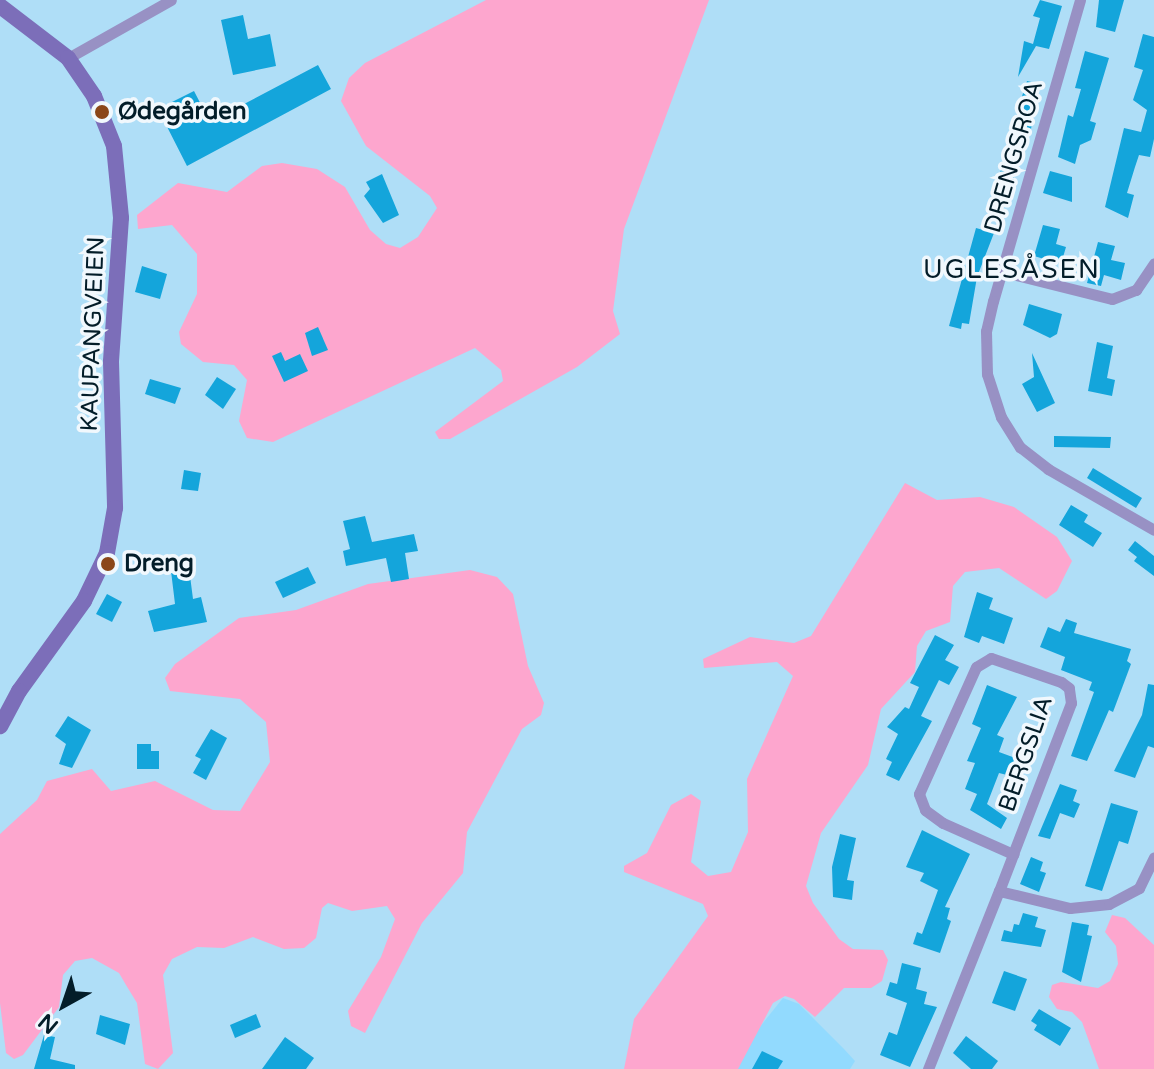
<!DOCTYPE html>
<meta charset="utf-8">
<style>
body{margin:0}
#map{position:relative;width:1154px;height:1069px;overflow:hidden;background:#afdef7;font-family:"Varela Round",sans-serif}
div>[style]{position:absolute}
[style*='--x']{left:calc(var(--x)*1px);top:calc(var(--y)*1px);width:calc(var(--w)*1px);rotate:calc(var(--a)*1deg)}
.built>*{inset:0;background:#92dafe}
.green>*{inset:0;background:#fda6ce}
.building>*{inset:0;background:#14a5db}
.street>*{height:11px;margin:-5.5px;padding:0 5.5px;transform-origin:5.5px;border-radius:5.5px;background:#9891c4}
.secondary>*{height:16px;margin:-8px;padding:0 8px;transform-origin:8px;border-radius:8px;background:#7c6eb9}
.dots>*{width:22px;height:22px;translate:-50% -50%;box-sizing:border-box;border:4px solid #f1f8fd;border-radius:50%}
span{translate:-50% -50%;white-space:nowrap;text-align:center;line-height:1.15;-webkit-text-stroke:7px #f1f8fd;paint-order:stroke}
.poi-label{font-size:24px;color:#031d29;font-weight:700}
.left{translate:0 -50%;text-align:left}
.street-label{font-size:24px;color:#031d29}
.neighbourhood-label{font-size:26px;color:#031d29;letter-spacing:2px}
.north{position:absolute;left:24px;top:965px;width:80px;height:80px;-webkit-text-stroke:6px #f1f8fd;paint-order:stroke;rotate:220deg;font-size:22px;font-weight:700;line-height:32px;text-align:center;color:#031d29}
.north::after{content:'';display:block;margin:auto;width:28px;height:36px;background:#031d29;clip-path:polygon(50% 0,100% 100%,50% 72%,0 100%)}
</style>
<div id="map">
<div class="built">
<i style="clip-path:polygon(783px 998px,799px 1004px,844px 1049px,855px 1061px,850px 1069px,726px 1069px)"></i>
</div>
<div class="green">
<i style="clip-path:polygon(486px 0,709px 0,624px 229px,613px 311px,620px 334px,577px 367px,450px 439px,439px 439px,435px 432px,503px 381px,501px 370px,475px 348px,273px 442px,247px 438px,239px 421px,247px 380px,234px 365px,203px 362px,181px 344px,179px 332px,197px 294px,197px 254px,172px 225px,138px 229px,137px 215px,178px 183px,227px 192px,262px 166px,282px 163px,317px 169px,345px 187px,370px 230px,386px 244px,400px 248px,418px 237px,437px 208px,430px 196px,366px 146px,341px 101px,349px 78px,365px 63px)"></i>
<i style="clip-path:polygon(905px 483px,937px 500px,980px 497px,1014px 507px,1057px 537px,1072px 561px,1057px 591px,1046px 599px,999px 568px,965px 572px,953px 586px,950px 622px,926px 631px,917px 646px,915px 672px,881px 709px,868px 765px,821px 833px,806px 886px,813px 903px,839px 939px,853px 949px,883px 950px,888px 960px,882px 981px,871px 988px,844px 988px,815px 1017px,794px 999px,785px 996px,773px 1003px,738px 1069px,624px 1069px,634px 1019px,708px 916px,703px 904px,624px 872px,624px 866px,647px 853px,671px 805px,691px 794px,701px 801px,691px 862px,708px 876px,731px 872px,748px 832px,747px 779px,793px 676px,777px 662px,704px 668px,703px 659px,750px 637px,794px 643px,811px 636px)"></i>
<i style="clip-path:polygon(470px 570px,497px 577px,513px 594px,528px 666px,544px 703px,541px 715px,522px 729px,467px 832px,463px 873px,422px 923px,365px 1033px,351px 1026px,348px 1011px,381px 957px,395px 919px,387px 906px,352px 911px,328px 903px,322px 908px,316px 938px,304px 948px,284px 949px,253px 937px,224px 948px,197px 947px,172px 959px,163px 975px,173px 1053px,158px 1069px,145px 1064px,137px 1003px,126px 985px,119px 973px,92px 958px,75px 961px,63px 975px,59px 1007px,23px 1055px,14px 1059px,6px 1053px,0 1003px,0 834px,37px 800px,47px 781px,92px 769px,111px 791px,155px 781px,213px 810px,240px 811px,270px 762px,266px 722px,240px 699px,170px 691px,165px 678px,175px 664px,239px 618px,296px 610px,368px 584px)"></i>
<i style="clip-path:polygon(1112px 915px,1125px 918px,1154px 945px,1154px 1069px,1099px 1069px,1082px 1022px,1072px 1012px,1057px 1009px,1049px 997px,1052px 985px,1061px 982px,1098px 988px,1110px 981px,1118px 964px,1116px 946px,1105px 932px)"></i>
</div>
<div class="building">
<i style="clip-path:polygon(1040px 0,1062px 6px,1049px 49px,1036px 46px,1018px 77px,1024px 41px,1033px 44px,1040px 18px,1033px 16px)"></i>
<i style="clip-path:polygon(1099px 0,1124px 0,1115px 32px,1096px 27px)"></i>
<i style="clip-path:polygon(243px 15px,248px 39px,270px 34px,276px 66px,233px 75px,221px 20px)"></i>
<i style="clip-path:polygon(1143px 34px,1154px 37px,1154px 139px,1150px 157px,1139px 155px,1135px 167px,1127px 193px,1134px 195px,1128px 218px,1105px 207px,1124px 128px,1141px 132px,1147px 110px,1133px 100px,1143px 70px,1134px 67px)"></i>
<i style="clip-path:polygon(1085px 51px,1109px 58px,1090px 121px,1096px 123px,1091px 140px,1080px 145px,1075px 164px,1058px 157px,1068px 115px,1073px 117px,1081px 89px,1075px 88px)"></i>
<i style="clip-path:polygon(318px 65px,331px 89px,187px 166px,158px 109px,194px 91px,210px 122px)"></i>
<i style="clip-path:polygon(1027px 81px,1040px 84px,1031px 129px,1013px 124px)"></i>
<i style="clip-path:polygon(1005px 157px,1019px 161px,1012px 184px,998px 179px)"></i>
<i style="clip-path:polygon(1050px 171px,1072px 177px,1072px 202px,1043px 193px)"></i>
<i style="clip-path:polygon(382px 174px,399px 215px,383px 223px,364px 196px,370px 189px,366px 182px)"></i>
<i style="clip-path:polygon(1043px 225px,1060px 229px,1056px 244px,1066px 247px,1061px 264px,1034px 256px)"></i>
<i style="clip-path:polygon(976px 228px,994px 233px,977px 277px,969px 324px,962px 323px,961px 329px,949px 326px)"></i>
<i style="clip-path:polygon(1098px 242px,1115px 246px,1111px 260px,1125px 263px,1121px 280px,1104px 275px,1101px 286px,1087px 283px)"></i>
<i style="clip-path:polygon(142px 266px,167px 274px,160px 299px,135px 292px)"></i>
<i style="clip-path:polygon(1029px 304px,1062px 314px,1057px 334px,1050px 338px,1023px 325px)"></i>
<i style="clip-path:polygon(318px 327px,328px 350px,312px 356px,305px 333px)"></i>
<i style="clip-path:polygon(1097px 342px,1113px 346px,1107px 378px,1115px 380px,1112px 396px,1088px 391px)"></i>
<i style="clip-path:polygon(281px 352px,285px 361px,300px 354px,308px 371px,284px 382px,272px 356px)"></i>
<i style="clip-path:polygon(1032px 353px,1055px 403px,1037px 412px,1022px 384px,1034px 377px)"></i>
<i style="clip-path:polygon(217px 377px,236px 389px,223px 409px,205px 395px)"></i>
<i style="clip-path:polygon(150px 379px,181px 388px,175px 404px,145px 394px)"></i>
<i style="clip-path:polygon(1054px 436px,1111px 437px,1110px 448px,1054px 447px)"></i>
<i style="clip-path:polygon(1093px 468px,1142px 498px,1136px 508px,1087px 478px)"></i>
<i style="clip-path:polygon(184px 470px,201px 473px,198px 491px,181px 489px)"></i>
<i style="clip-path:polygon(1071px 505px,1088px 515px,1084px 522px,1102px 533px,1093px 547px,1059px 525px)"></i>
<i style="clip-path:polygon(365px 516px,372px 542px,414px 534px,418px 551px,405px 553px,409px 579px,391px 582px,386px 558px,346px 566px,343px 551px,350px 549px,343px 521px)"></i>
<i style="clip-path:polygon(1135px 541px,1154px 556px,1154px 576px,1134px 561px,1137px 557px,1128px 550px)"></i>
<i style="clip-path:polygon(308px 567px,316px 583px,283px 598px,275px 582px)"></i>
<i style="clip-path:polygon(189px 568px,193px 599px,201px 597px,207px 622px,154px 632px,148px 611px,175px 604px,171px 571px)"></i>
<i style="clip-path:polygon(977px 592px,993px 598px,989px 609px,1013px 618px,1004px 644px,982px 636px,979px 643px,964px 637px)"></i>
<i style="clip-path:polygon(107px 594px,122px 602px,112px 622px,96px 614px)"></i>
<i style="clip-path:polygon(1066px 619px,1077px 623px,1074px 633px,1131px 649px,1127px 661px,1131px 664px,1113px 712px,1109px 710px,1087px 761px,1071px 756px,1094px 692px,1089px 690px,1092px 682px,1061px 670px,1065px 657px,1040px 647px,1048px 627px,1060px 632px)"></i>
<i style="clip-path:polygon(935px 635px,954px 645px,945px 660px,959px 667px,949px 685px,939px 680px,921px 716px,932px 721px,899px 781px,886px 775px,892px 762px,886px 759px,898px 734px,887px 727px,905px 707px,909px 709px,919px 687px,910px 683px)"></i>
<i style="clip-path:polygon(1148px 684px,1154px 685px,1154px 748px,1148px 746px,1135px 778px,1114px 771px,1142px 715px)"></i>
<i style="clip-path:polygon(987px 685px,1017px 697px,997px 735px,1004px 738px,999px 752px,1021px 760px,1015px 777px,999px 773px,987px 804px,1007px 818px,1001px 829px,970px 810px,977px 794px,965px 789px,975px 763px,967px 761px,981px 728px,972px 724px)"></i>
<i style="clip-path:polygon(68px 716px,91px 730px,72px 768px,59px 764px,66px 744px,55px 736px)"></i>
<i style="clip-path:polygon(211px 729px,227px 738px,206px 780px,193px 773px,201px 759px,195px 756px)"></i>
<i style="clip-path:polygon(137px 744px,151px 744px,151px 751px,159px 751px,159px 769px,137px 769px)"></i>
<i style="clip-path:polygon(1060px 784px,1077px 790px,1073px 801px,1080px 804px,1074px 818px,1060px 813px,1050px 839px,1038px 836px)"></i>
<i style="clip-path:polygon(1111px 803px,1138px 811px,1128px 844px,1119px 841px,1102px 891px,1085px 886px)"></i>
<i style="clip-path:polygon(922px 830px,970px 854px,945px 907px,950px 908px,947px 919px,951px 921px,940px 953px,913px 944px,917px 932px,922px 934px,938px 890px,920px 881px,924px 873px,906px 867px)"></i>
<i style="clip-path:polygon(840px 834px,856px 838px,847px 880px,854px 881px,852px 900px,833px 897px,832px 867px)"></i>
<i style="clip-path:polygon(1031px 857px,1043px 862px,1040px 871px,1046px 873px,1039px 892px,1020px 884px)"></i>
<i style="clip-path:polygon(1023px 913px,1038px 917px,1035px 927px,1046px 930px,1041px 947px,1001px 941px,1004px 930px,1012px 932px,1014px 924px,1019px 925px)"></i>
<i style="clip-path:polygon(1072px 922px,1089px 925px,1087px 935px,1092px 936px,1081px 982px,1062px 972px)"></i>
<i style="clip-path:polygon(902px 963px,921px 968px,916px 989px,927px 992px,924px 1004px,937px 1007px,910px 1067px,880px 1055px,889px 1032px,897px 1035px,907px 1003px,886px 995px,890px 982px,897px 984px)"></i>
<i style="clip-path:polygon(1004px 971px,1027px 979px,1015px 1011px,992px 1003px)"></i>
<i style="clip-path:polygon(1039px 1009px,1071px 1028px,1060px 1046px,1034px 1030px,1037px 1025px,1031px 1021px)"></i>
<i style="clip-path:polygon(256px 1014px,261px 1027px,235px 1038px,230px 1025px)"></i>
<i style="clip-path:polygon(100px 1015px,130px 1024px,125px 1045px,96px 1034px)"></i>
<i style="clip-path:polygon(44px 1035px,55px 1037px,50px 1059px,75px 1065px,75px 1069px,34px 1069px)"></i>
<i style="clip-path:polygon(966px 1036px,998px 1061px,992px 1069px,971px 1069px,953px 1053px)"></i>
<i style="clip-path:polygon(285px 1037px,314px 1058px,306px 1069px,262px 1069px)"></i>
<i style="clip-path:polygon(762px 1051px,783px 1061px,778px 1069px,752px 1069px)"></i>
</div>
<div class="street">
<i style="--x:1080;--y:0;--w:313;--a:106.1"></i>
<i style="--x:993;--y:301;--w:31;--a:103"></i>
<i style="--x:986;--y:331;--w:43;--a:88.7"></i>
<i style="--x:987;--y:374;--w:45;--a:72"></i>
<i style="--x:1001;--y:417;--w:36;--a:58"></i>
<i style="--x:1020;--y:447;--w:36;--a:38"></i>
<i style="--x:1048;--y:469;--w:122;--a:29.9"></i>
<i style="--x:68;--y:58;--w:118;--a:-29.4"></i>
<i style="--x:1004;--y:272;--w:111;--a:14"></i>
<i style="--x:1112;--y:299;--w:26;--a:-21"></i>
<i style="--x:1136;--y:290;--w:32;--a:-56"></i>
<i style="--x:999;--y:891;--w:73;--a:13.5"></i>
<i style="--x:1070;--y:908;--w:39;--a:-6"></i>
<i style="--x:1109;--y:904;--w:34;--a:-28"></i>
<i style="--x:1139;--y:888;--w:34;--a:-64"></i>
<i style="--x:928;--y:1069;--w:192;--a:-68.3"></i>
<i style="--x:999;--y:891;--w:40;--a:-69"></i>
<i style="--x:1013;--y:854;--w:162;--a:-69"></i>
<i style="--x:1071;--y:703;--w:15;--a:-98"></i>
<i style="--x:1069;--y:688;--w:10;--a:-143"></i>
<i style="--x:1061;--y:682;--w:74;--a:-161.1"></i>
<i style="--x:991;--y:658;--w:17;--a:149"></i>
<i style="--x:976;--y:667;--w:139;--a:114.2"></i>
<i style="--x:919;--y:794;--w:17;--a:69"></i>
<i style="--x:925;--y:810;--w:22;--a:36"></i>
<i style="--x:943;--y:823;--w:77;--a:23.9"></i>
</div>
<div class="secondary">
<i style="--x:0;--y:6;--w:86;--a:37.4"></i>
<i style="--x:68;--y:58;--w:46;--a:55.6"></i>
<i style="--x:94;--y:96;--w:54;--a:68.2"></i>
<i style="--x:114;--y:146;--w:72;--a:84.4"></i>
<i style="--x:121;--y:218;--w:144;--a:94"></i>
<i style="--x:111;--y:362;--w:146;--a:88.4"></i>
<i style="--x:115;--y:508;--w:46;--a:100.1"></i>
<i style="--x:107;--y:553;--w:53;--a:115.6"></i>
<i style="--x:84;--y:601;--w:111;--a:125.8"></i>
<i style="--x:19;--y:691;--w:40;--a:118"></i>
</div>
<div class="dots">
<i style="left:102px;top:112px;background:#8b4719"></i>
<i style="left:108px;top:564px;background:#8b4719"></i>
</div>
<div class="poi-label">
<span class="left" style="left:118px;top:112px">Ødegården</span>
<span class="left" style="left:124px;top:564px">Dreng</span>
</div>
<div class="street-label">
<span style="left:1014px;top:157px;rotate:-74deg">DRENGSROA</span>
<span style="left:93px;top:334px;rotate:-88deg">KAUPANGVEIEN</span>
<span style="left:1026px;top:754px;rotate:-71deg">BERGSLIA</span>
</div>
<div class="neighbourhood-label">
<span style="left:1012px;top:270px">UGLESÅSEN</span>
</div>
<div class="north">N</div>
</div>
